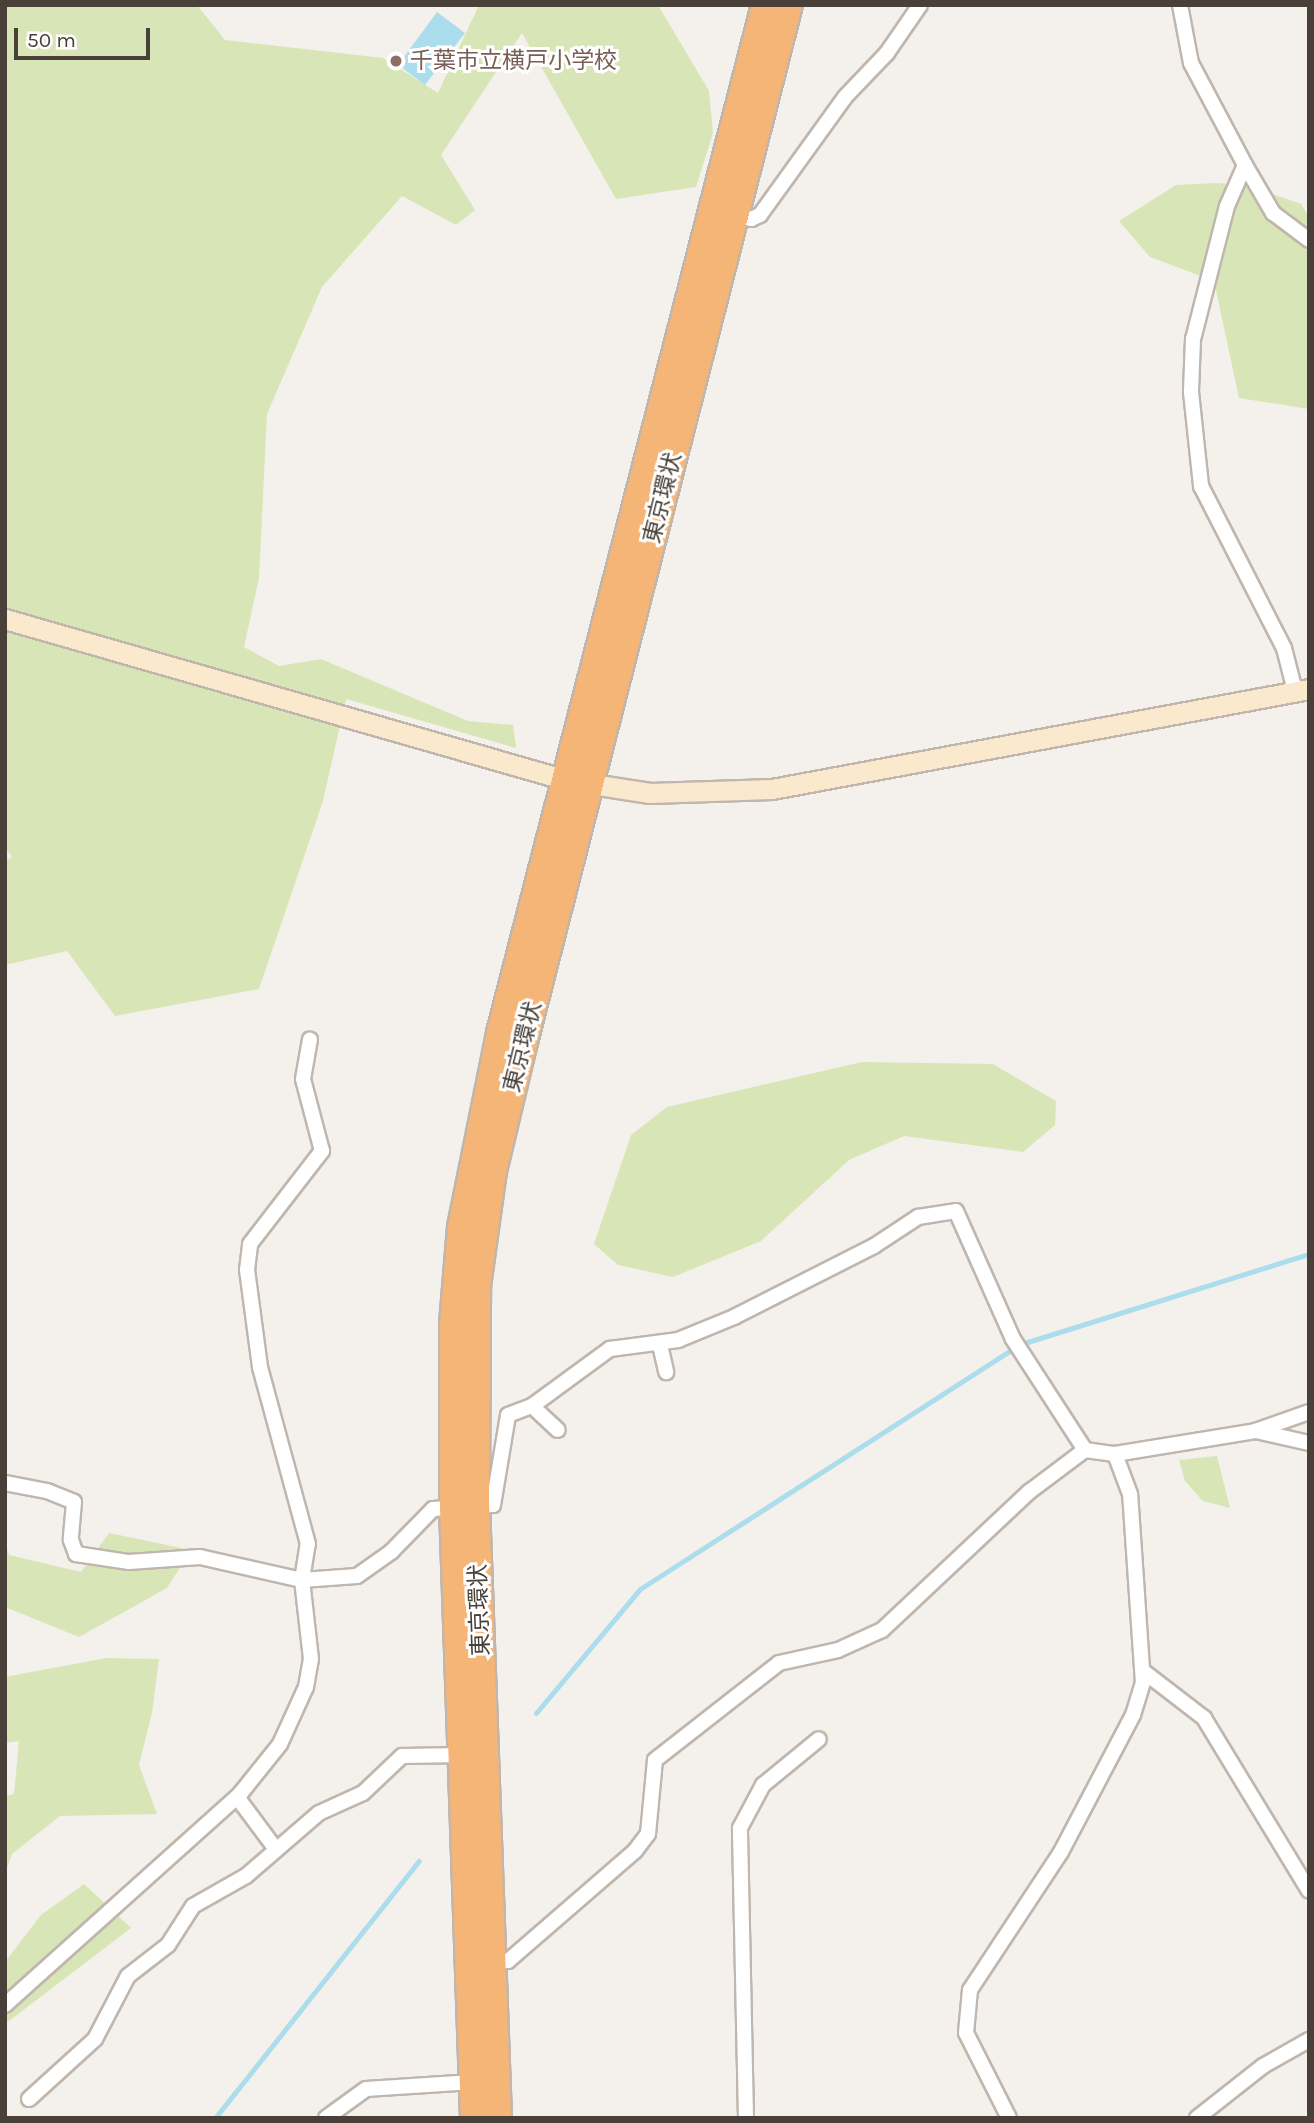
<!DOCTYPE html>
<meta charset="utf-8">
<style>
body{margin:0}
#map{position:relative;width:1314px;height:2123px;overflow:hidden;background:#f4f0eb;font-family:Karla,"Noto Sans JP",sans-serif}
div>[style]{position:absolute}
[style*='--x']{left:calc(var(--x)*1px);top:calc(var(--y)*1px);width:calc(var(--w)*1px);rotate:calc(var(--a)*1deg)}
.green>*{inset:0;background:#d8e6b7}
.water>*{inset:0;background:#acdded}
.stream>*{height:5px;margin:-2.5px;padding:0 2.5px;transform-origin:2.5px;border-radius:2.5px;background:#acdded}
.roads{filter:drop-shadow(2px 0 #c0b6ae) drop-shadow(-2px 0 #c0b6ae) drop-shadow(0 2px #c0b6ae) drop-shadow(0 -2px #c0b6ae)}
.street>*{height:14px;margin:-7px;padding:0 7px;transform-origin:7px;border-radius:7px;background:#fff}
.secondary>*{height:19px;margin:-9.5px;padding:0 9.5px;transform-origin:9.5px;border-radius:9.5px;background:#fbe9ce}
.highway>*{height:26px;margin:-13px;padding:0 13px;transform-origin:13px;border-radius:13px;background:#f5b576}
.dots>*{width:19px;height:19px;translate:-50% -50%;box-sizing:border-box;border:4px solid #fff;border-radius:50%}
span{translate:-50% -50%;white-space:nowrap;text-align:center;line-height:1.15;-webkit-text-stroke:6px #fff;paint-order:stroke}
.education-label{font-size:23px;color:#785e54}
.left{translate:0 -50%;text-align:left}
.street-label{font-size:23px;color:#484039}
.frame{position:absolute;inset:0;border:7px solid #484039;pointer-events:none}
.scale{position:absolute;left:14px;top:28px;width:136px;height:32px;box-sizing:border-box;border:4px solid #484039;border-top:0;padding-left:9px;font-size:21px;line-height:24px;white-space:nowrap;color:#484039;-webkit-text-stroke:5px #fff;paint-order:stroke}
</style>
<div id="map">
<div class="green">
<i style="clip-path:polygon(5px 5px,197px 5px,225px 40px,383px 58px,438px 93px,479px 5px,658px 5px,709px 91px,713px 133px,696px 187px,616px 199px,522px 33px,441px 155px,475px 210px,456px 225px,402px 196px,322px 287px,267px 414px,259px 578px,244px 647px,279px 666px,321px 659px,468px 721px,513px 725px,516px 748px,346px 699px,323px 801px,259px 989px,115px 1016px,67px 951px,5px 965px,5px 861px,12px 857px,5px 847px)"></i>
<i style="clip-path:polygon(1215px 183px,1247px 185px,1301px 204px,1309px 217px,1309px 409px,1239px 398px,1214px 281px,1150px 257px,1119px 221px,1176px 185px)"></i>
<i style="clip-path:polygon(862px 1062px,993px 1064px,1056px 1101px,1055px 1125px,1023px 1152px,904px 1136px,849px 1160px,761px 1241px,673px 1277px,618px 1265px,594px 1244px,631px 1135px,667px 1107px)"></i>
<i style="clip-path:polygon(1217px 1456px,1230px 1508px,1203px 1501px,1185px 1481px,1179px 1460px)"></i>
<i style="clip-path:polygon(109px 1533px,191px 1550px,167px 1588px,79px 1637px,5px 1607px,5px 1543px,9px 1555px,81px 1572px)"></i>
<i style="clip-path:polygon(106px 1658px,159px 1659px,152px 1713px,139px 1765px,157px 1814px,60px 1816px,12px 1854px,5px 1873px,5px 1796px,14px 1794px,19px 1741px,5px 1743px,5px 1677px)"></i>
<i style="clip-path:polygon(84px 1884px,131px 1928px,5px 2024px,5px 1962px,41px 1915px)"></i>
</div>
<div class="water">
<i style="clip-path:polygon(437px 12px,465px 33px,425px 85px,398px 65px)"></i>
</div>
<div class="stream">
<i style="--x:536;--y:1713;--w:162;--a:-50"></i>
<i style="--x:640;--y:1589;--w:450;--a:-32.8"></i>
<i style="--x:1018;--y:1345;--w:305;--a:-17.4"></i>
<i style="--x:215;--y:2118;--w:328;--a:-51.6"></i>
</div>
<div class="roads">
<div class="street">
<i style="--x:1180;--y:5;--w:59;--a:79.3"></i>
<i style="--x:1191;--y:63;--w:115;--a:62.1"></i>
<i style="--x:1245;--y:165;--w:45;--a:113.7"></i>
<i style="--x:1227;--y:206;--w:137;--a:104.3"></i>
<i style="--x:1193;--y:339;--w:53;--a:92.2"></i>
<i style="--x:1191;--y:392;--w:95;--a:83.9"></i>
<i style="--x:1201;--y:486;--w:182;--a:62.9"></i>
<i style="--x:1284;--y:648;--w:44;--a:75.7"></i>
<i style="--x:1245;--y:165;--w:56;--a:59.7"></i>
<i style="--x:1273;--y:213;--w:45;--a:36.9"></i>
<i style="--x:730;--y:214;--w:22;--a:13"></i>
<i style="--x:751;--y:219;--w:10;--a:-24"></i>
<i style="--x:760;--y:215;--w:145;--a:-54.2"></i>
<i style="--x:845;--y:97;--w:61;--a:-46.3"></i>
<i style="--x:887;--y:53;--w:58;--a:-55.5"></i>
<i style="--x:660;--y:1345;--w:28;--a:77"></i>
<i style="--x:532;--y:1406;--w:97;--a:-36.2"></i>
<i style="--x:610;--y:1349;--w:69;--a:-7.5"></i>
<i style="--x:678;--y:1340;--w:61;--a:-22.3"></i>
<i style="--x:734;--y:1317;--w:157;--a:-26.9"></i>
<i style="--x:874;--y:1246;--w:53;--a:-33.4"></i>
<i style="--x:918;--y:1217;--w:38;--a:-9"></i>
<i style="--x:956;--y:1211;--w:140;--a:66"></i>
<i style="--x:1013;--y:1339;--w:132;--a:57"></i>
<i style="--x:1256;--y:1431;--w:54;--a:12.8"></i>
<i style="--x:5;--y:1483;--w:43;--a:10.8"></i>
<i style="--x:47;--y:1491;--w:29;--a:22"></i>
<i style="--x:74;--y:1502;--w:38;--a:95"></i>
<i style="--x:71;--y:1540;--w:15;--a:70"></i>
<i style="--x:76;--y:1554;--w:54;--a:8.6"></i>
<i style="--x:129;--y:1562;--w:71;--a:-4"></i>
<i style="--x:200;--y:1557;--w:105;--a:12.7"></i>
<i style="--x:302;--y:1580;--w:55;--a:-4.2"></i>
<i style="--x:357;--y:1576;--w:42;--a:-35.2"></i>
<i style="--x:391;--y:1552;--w:60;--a:-45.7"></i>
<i style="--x:433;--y:1509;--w:60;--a:-3.8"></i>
<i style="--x:493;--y:1505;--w:91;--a:-80.5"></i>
<i style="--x:508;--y:1415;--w:26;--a:-21"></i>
<i style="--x:532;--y:1406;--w:35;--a:43"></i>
<i style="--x:1143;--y:1671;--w:77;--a:37.6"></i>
<i style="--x:1204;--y:1718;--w:202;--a:58.7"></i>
<i style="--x:237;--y:1797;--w:64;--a:53.3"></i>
<i style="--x:488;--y:1962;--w:20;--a:-3"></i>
<i style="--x:508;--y:1961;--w:168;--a:-40.9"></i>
<i style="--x:635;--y:1851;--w:21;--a:-53"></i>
<i style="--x:648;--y:1834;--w:74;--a:-84.6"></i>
<i style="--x:655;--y:1760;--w:157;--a:-38"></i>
<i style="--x:779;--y:1663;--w:60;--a:-12.4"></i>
<i style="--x:838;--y:1650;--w:48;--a:-24.4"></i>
<i style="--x:882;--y:1630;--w:202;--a:-43.2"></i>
<i style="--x:1029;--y:1492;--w:70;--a:-36.9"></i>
<i style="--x:1085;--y:1450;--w:30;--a:8"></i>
<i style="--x:1115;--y:1454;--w:142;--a:-9.3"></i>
<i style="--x:1255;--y:1431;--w:57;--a:-19.4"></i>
<i style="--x:5;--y:2005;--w:316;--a:-41.9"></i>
<i style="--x:240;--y:1794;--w:64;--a:-51.3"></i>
<i style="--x:280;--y:1744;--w:63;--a:-65.5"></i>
<i style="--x:306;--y:1687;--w:28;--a:-80"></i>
<i style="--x:311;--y:1659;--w:80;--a:-96.5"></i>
<i style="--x:302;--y:1580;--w:36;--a:-81"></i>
<i style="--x:308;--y:1544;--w:183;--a:-105.2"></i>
<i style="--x:260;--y:1367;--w:98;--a:-97.6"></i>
<i style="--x:247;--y:1270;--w:26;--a:-83"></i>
<i style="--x:250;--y:1244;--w:118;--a:-52.3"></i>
<i style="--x:322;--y:1151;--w:74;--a:-104.8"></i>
<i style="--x:303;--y:1079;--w:40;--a:-80"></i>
<i style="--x:29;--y:2099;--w:89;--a:-42.3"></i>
<i style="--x:95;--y:2039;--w:71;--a:-62.4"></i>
<i style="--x:128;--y:1976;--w:51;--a:-37.8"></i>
<i style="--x:168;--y:1945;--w:46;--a:-57.3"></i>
<i style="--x:193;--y:1906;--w:61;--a:-29.5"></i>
<i style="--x:246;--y:1876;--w:96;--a:-40.8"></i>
<i style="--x:319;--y:1813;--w:48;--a:-24.4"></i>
<i style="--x:363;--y:1793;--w:54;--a:-43.5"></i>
<i style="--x:402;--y:1756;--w:61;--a:-0.9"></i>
<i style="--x:326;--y:2118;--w:49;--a:-35.9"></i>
<i style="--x:366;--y:2089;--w:107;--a:-3.7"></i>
<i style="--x:746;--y:2118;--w:290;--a:-91.2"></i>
<i style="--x:740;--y:1828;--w:49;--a:-61.9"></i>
<i style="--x:763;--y:1785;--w:72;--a:-39.4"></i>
<i style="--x:1009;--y:2118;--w:95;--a:-116.8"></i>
<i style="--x:966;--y:2033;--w:43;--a:-84.7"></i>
<i style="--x:970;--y:1990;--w:165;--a:-56.6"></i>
<i style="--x:1061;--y:1852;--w:155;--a:-62.3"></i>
<i style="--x:1133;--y:1715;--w:34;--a:-73"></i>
<i style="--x:1143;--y:1683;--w:189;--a:-93.9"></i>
<i style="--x:1130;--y:1494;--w:43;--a:-110.6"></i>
<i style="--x:1197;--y:2118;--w:84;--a:-38.2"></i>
<i style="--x:1263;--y:2066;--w:53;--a:-29.5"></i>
</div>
<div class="secondary">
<i style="--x:5;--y:619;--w:584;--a:16.01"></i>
<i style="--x:566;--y:780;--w:85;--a:8.8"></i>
<i style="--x:650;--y:793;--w:122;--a:-1.9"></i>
<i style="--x:772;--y:789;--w:546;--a:-10.55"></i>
</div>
<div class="highway">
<i style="--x:474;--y:2118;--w:612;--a:-91.97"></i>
<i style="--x:453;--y:1506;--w:182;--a:-90"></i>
<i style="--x:453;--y:1324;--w:97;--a:-85.3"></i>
<i style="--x:461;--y:1227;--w:198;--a:-78.6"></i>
<i style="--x:500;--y:1033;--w:1062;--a:-75.54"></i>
<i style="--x:498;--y:2118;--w:616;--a:-92.05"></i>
<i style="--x:476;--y:1502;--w:216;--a:-89.7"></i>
<i style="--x:477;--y:1286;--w:116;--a:-82.1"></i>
<i style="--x:493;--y:1171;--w:133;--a:-76.5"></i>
<i style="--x:524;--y:1042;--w:1070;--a:-75.67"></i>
</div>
</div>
<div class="dots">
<i style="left:396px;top:61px;background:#8d6e63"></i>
</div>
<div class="education-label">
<span class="left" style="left:410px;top:61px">千葉市立横戸小学校</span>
</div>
<div class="street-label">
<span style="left:663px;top:498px;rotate:-76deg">東京環状</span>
<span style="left:523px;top:1047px;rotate:-76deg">東京環状</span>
<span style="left:480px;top:1610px;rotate:-92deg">東京環状</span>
</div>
<div class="frame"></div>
<div class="scale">50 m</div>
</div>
